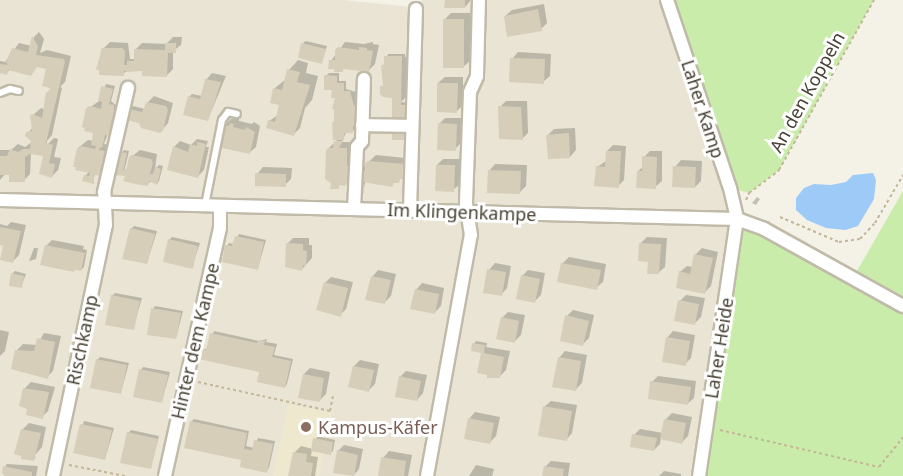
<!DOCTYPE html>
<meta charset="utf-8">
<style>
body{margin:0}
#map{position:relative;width:903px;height:476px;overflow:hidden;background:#f4f1e6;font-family:"Noto Sans",sans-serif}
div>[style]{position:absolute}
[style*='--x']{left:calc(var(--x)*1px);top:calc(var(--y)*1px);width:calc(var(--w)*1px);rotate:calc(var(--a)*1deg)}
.residential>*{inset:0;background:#e9e4d3}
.education>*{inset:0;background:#eee8ce}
.green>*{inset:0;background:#c9ecab}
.water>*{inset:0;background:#9dcaf6}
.shadow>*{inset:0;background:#0003}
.building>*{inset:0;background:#d7ceba}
.path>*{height:2px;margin-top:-1px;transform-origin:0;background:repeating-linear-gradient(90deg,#c3b798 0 3px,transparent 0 6px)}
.roads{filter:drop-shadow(2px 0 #c0baa8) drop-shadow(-2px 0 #c0baa8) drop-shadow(0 2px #c0baa8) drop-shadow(0 -2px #c0baa8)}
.lane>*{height:6px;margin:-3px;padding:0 3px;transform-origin:3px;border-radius:3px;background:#fff}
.street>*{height:12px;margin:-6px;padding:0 6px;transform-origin:6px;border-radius:6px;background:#fff}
.dots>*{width:16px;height:16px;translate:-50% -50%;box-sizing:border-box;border:3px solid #fff;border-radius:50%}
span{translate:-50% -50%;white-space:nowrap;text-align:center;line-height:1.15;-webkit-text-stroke:6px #fff;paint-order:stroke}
.street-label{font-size:18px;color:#474234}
.education-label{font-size:18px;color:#785e54}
.left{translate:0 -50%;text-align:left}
</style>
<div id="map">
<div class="residential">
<i style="clip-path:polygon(0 0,343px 0,422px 8px,422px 0,667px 0,737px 219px,699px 476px,0 476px)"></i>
</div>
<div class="education">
<i style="clip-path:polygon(288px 404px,332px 413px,320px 475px,273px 476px)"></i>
</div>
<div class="green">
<i style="clip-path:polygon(673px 0,874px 0,779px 170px,749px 193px,738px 190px)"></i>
<i style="clip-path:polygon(903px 191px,903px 296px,857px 271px)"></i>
<i style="clip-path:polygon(737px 219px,903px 313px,903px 476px,699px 476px)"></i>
</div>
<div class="water">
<i style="clip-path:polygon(873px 173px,876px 180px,874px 199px,858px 226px,845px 230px,826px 228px,807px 220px,796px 210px,796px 198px,804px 188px,814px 184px,831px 185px,846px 182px,853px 175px)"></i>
</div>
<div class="shadow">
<i style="clip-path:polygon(446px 0,471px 0,465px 7px)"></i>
<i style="clip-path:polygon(544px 4px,547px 23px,541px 29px,505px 16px,512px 10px)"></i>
<i style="clip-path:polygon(451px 13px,470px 13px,470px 61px,463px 67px,444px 20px)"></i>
<i style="clip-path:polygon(39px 32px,44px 39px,40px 53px,47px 50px,71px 56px,65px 82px,60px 87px,62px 88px,52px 135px,47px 141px,47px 145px,54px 138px,58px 139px,54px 157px,61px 158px,58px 170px,52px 176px,45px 155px,31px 153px,30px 174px,24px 180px,11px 173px,6px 173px,0 180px,0 150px,11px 150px,18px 144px,25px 147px,32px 142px,28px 133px,34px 126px,31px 122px,32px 116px,41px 108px,45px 110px,47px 93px,53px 87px,47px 68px,38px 65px,31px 74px,10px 69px,7px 73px,0 71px,0 61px,5px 62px,19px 43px,32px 46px,34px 37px)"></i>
<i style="clip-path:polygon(173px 37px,182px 37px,181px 45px,173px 51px,173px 69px,167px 75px,143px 69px,127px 71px,123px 74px,100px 74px,98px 63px,101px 59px,101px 51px,110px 42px,128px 43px,130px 59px,135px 59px,136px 49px,142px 43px,166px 44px)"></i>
<i style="clip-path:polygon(306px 41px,327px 46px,321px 63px,303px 43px)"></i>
<i style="clip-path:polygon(345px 42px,364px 44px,373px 42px,373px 44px,379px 45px,375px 64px,369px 70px,345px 68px,342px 70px,331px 61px)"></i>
<i style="clip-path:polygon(518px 52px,551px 54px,550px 76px,543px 82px,512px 59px)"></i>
<i style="clip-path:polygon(388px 54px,405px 54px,405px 57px,408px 57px,407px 96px,401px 102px,410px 103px,404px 118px,394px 96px,382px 87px,384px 85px,383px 66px)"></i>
<i style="clip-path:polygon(298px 60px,308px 63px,306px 73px,318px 76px,312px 100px,305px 108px,300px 128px,294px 134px,269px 121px,278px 115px,282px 104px,272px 102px,275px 88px,286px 79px,289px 70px)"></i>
<i style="clip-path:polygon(212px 73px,226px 76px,208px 119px,189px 97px,192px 94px,202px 96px,206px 80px)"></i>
<i style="clip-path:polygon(329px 73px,339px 73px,339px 81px,346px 81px,346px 89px,359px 93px,359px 126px,352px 132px,346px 132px,342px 142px,353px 142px,352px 178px,345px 184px,332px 187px,329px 148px,339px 138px,334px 101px,338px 97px,326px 76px)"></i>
<i style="clip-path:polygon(445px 77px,463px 77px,463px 105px,457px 111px,438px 83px)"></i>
<i style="clip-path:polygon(106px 84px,115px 86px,111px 101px,119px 108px,105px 141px,104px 144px,110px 145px,105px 168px,95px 174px,93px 182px,85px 176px,89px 172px,78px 148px,88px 140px,93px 141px,95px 131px,88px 109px,99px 101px)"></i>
<i style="clip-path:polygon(154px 96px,173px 103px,168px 123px,162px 130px,130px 109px,133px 106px,145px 109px,145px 105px)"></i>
<i style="clip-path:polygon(506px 101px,527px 101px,528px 133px,522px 139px,500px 107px)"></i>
<i style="clip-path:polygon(445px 118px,463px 118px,461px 143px,455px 149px,439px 124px)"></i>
<i style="clip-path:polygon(231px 119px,239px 119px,239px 121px,252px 124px,254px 122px,260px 126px,256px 147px,249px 153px,225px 125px)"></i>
<i style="clip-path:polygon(575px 128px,576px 150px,570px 157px,548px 135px,554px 129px)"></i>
<i style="clip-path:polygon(197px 139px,208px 141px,206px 147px,209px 147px,204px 170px,198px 176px,174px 147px,180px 141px,191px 145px)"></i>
<i style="clip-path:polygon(613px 145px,626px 146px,624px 180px,618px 186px,597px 167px,606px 161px,607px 151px)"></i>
<i style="clip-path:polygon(124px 150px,129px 151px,124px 172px,128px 167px,130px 158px,140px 150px,157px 154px,155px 169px,159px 165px,163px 166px,159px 181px,157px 184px,154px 178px,147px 185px,122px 173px,122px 152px)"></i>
<i style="clip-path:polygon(650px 151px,662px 151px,662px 181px,655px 187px,638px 171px,644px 166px,644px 157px)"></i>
<i style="clip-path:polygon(376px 155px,405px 158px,405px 162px,408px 162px,399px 181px,398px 176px,392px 185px,374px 184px,366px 180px,363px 191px,359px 171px)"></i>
<i style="clip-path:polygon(443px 159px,461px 159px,460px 184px,453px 190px,437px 165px)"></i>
<i style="clip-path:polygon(681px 160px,702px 161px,701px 181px,695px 187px,675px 167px)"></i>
<i style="clip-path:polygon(495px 164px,527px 165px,526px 186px,520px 192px,489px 171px)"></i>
<i style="clip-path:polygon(263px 167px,292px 168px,291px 179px,285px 185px,257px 174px)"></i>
<i style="clip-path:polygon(757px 197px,760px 199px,756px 205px,752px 203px)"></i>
<i style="clip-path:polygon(11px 222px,26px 225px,19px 255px,13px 261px,4px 239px,0 243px,0 224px,7px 226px)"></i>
<i style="clip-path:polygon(134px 226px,157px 231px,147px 263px,131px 229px)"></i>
<i style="clip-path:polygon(239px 234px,266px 240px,258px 268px,227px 246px,229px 243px,234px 244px)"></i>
<i style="clip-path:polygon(172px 237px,200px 243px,192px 267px,169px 240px)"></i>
<i style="clip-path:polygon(647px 237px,667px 238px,665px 267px,658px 273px,641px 243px)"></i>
<i style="clip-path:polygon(293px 238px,309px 238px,309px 245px,312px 245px,312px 258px,302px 269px,287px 244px)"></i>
<i style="clip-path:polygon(52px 240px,84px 246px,83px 249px,87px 250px,84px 267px,81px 270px,46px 246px)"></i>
<i style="clip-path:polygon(34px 248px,38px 248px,36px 259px,29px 261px)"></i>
<i style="clip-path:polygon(702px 248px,718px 252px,711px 286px,705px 292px,680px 272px,687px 266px,693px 267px,695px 255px)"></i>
<i style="clip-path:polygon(569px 257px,606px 264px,603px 282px,596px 288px,562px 264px)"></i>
<i style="clip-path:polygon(495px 263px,511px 266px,507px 288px,501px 295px,489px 270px)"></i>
<i style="clip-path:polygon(378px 270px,396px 274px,391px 296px,385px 302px,372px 277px)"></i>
<i style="clip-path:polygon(528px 270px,545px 273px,541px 295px,535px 301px,522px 276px)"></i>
<i style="clip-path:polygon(15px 271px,26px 274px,21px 287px,12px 274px)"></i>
<i style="clip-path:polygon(331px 277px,353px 282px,346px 309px,340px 315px,325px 283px)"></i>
<i style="clip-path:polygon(422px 283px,444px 288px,441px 306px,434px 313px,416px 290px)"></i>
<i style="clip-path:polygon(115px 293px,142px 298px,133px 329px,112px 296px)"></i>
<i style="clip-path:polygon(686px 295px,705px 298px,701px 317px,695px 323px,680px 301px)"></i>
<i style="clip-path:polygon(155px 306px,183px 311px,176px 338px,153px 309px)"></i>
<i style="clip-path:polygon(573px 310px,594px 315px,589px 338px,583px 344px,567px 316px)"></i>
<i style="clip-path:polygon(508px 312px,525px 315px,521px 335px,515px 341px,502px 318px)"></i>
<i style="clip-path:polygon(0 330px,9px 332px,5px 351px,0 356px)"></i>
<i style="clip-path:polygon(214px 331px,259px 341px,267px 339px,266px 342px,277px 344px,274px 355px,293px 359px,287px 384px,285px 387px,261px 371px,202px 350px,208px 348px)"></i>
<i style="clip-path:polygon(673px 331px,695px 335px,691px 358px,685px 364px,667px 338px)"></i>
<i style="clip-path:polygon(44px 333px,61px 336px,53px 371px,47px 377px,17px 350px,23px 344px,37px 345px)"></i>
<i style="clip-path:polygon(476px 341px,487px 343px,486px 347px,510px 351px,506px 370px,500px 376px,474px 344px)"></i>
<i style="clip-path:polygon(565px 351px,587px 355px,582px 383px,575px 390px,559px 358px)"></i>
<i style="clip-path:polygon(100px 357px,129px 363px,121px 392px,97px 360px)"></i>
<i style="clip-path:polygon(360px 360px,379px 364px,375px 384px,368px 391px,354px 366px)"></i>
<i style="clip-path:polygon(143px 367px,170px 372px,162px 401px,141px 370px)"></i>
<i style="clip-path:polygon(310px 368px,330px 372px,326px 394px,320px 400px,304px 374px)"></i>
<i style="clip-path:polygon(406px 371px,427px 375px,423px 393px,417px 400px,400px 377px)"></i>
<i style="clip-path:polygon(658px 376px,696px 381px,694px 398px,687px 404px,652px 382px)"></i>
<i style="clip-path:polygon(31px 382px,55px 387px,48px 411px,42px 417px,24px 389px)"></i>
<i style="clip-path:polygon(551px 401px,577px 405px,572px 433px,566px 440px,544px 407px)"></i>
<i style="clip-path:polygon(475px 412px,500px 417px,496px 436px,490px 442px,469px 419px)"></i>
<i style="clip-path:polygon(672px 413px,692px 417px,688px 436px,682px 442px,661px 438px,660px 444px,654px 450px,634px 435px,640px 429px,663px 433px,666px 419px)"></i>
<i style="clip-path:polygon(194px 419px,249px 431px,246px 446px,254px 448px,258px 438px,275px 441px,269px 468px,266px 471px,243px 459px,191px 422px)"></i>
<i style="clip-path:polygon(84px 421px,114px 428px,105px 459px,75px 452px)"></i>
<i style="clip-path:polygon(29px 423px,46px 427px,42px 447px,36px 454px,23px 451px,23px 454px,36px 457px,33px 460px,16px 453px,22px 430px)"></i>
<i style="clip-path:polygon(131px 430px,159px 436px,151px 467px,128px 433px)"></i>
<i style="clip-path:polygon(317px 436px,335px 440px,333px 451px,330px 453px,312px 450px,311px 456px,318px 457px,315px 476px,289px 476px,294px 453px,301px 446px,313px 449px)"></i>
<i style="clip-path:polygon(344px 445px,363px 449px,359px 469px,353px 476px,338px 451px)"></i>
<i style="clip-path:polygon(389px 451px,412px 455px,408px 476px,380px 476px,383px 458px)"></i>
<i style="clip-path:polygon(551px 461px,570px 463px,568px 476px,544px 476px,545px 467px)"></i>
<i style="clip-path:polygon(7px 464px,38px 466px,36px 476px,8px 476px,5px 467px)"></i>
<i style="clip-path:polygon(476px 465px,494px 469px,492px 476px,469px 476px)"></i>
<i style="clip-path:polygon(664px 471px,681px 474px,681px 476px,659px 476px)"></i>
</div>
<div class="building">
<i style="clip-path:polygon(445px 0,465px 0,465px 8px,444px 8px)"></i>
<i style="clip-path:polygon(538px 9px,542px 31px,507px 37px,504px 16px)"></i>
<i style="clip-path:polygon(443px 19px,464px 19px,464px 68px,443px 68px)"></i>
<i style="clip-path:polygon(32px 36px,38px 46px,36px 55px,64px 59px,65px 62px,46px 143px,53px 145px,49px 163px,55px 164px,52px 178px,39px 174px,43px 156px,30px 154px,25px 157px,25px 182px,9px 182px,9px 175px,0 175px,0 156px,7px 156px,10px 149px,18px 152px,23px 149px,30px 149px,31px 141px,25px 136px,26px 132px,32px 131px,30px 115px,33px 114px,42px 118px,46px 92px,48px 93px,50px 88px,42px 86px,46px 69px,37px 67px,31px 76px,8px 70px,7px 75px,0 73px,0 64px,8px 65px,6px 62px,12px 48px,28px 52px)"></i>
<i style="clip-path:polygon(165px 43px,176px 43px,176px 53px,168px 53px,167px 77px,142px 76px,142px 71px,127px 72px,124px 70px,124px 76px,99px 75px,99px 70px,96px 70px,102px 48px,122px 48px,125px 51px,124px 65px,127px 65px,127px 61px,134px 61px,134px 49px,165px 50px)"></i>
<i style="clip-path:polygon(301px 43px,326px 49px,322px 64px,298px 58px)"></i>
<i style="clip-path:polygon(338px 47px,359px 50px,359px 47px,367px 48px,367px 50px,373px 51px,369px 72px,343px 69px,343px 72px,334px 72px,334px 69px,328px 69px,329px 60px,335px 60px,335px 50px)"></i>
<i style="clip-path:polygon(384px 56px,402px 56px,401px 105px,408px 105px,405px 120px,392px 120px,392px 98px,383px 97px,380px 94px,380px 86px,383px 86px,381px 65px,384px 65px)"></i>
<i style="clip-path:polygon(510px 58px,545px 59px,544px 84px,509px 82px)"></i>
<i style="clip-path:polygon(287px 69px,300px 72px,297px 82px,310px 85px,294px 136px,266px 128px,268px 120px,275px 122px,279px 105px,270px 103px,273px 88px,282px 90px)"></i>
<i style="clip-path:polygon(324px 75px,337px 76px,337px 83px,344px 83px,344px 91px,350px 91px,354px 106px,357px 106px,357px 126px,353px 126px,353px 133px,344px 133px,344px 140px,333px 140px,332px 122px,334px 122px,334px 109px,332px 109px,335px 98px,331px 98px,332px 90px,324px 90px)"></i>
<i style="clip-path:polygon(205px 79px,221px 82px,208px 121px,183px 115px,188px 96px,200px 99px)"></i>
<i style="clip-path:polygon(437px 83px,458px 83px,457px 113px,437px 112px)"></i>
<i style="clip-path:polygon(101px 86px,113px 89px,109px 104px,114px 105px,114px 112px,108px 136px,105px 135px,102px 148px,100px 147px,99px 150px,105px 151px,99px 176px,94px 174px,94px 184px,82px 181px,84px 175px,89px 176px,90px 173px,75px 170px,76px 167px,73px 167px,77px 148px,80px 148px,81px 146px,95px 149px,96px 146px,91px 145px,93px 133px,84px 131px,85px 128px,82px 127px,86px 108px,90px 106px,101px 109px,102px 102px,98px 101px)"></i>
<i style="clip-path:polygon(147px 102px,166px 106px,168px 110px,163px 131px,160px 133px,141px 128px,139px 123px,126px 120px,129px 109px,142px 112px)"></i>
<i style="clip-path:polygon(498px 106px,521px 107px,523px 140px,499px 139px)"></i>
<i style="clip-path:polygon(230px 123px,234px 124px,233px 127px,245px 130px,246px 127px,255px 132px,250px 154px,218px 147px,223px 125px,229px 126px)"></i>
<i style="clip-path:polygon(438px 123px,457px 124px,456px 151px,437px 150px)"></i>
<i style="clip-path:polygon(392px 132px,405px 133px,405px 140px,392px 140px)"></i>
<i style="clip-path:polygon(569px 133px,570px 158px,548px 159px,546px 135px)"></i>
<i style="clip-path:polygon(334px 141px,343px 141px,339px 148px,347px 148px,347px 166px,350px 166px,346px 186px,339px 185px,339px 189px,330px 189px,331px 183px,325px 179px,326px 151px,328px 148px,333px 148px)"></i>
<i style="clip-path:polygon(197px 142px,206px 144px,198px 178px,167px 170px,173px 146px,188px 152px,190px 144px,197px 146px)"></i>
<i style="clip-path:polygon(606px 151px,621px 151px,619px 188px,594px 186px,596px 166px,605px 167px)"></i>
<i style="clip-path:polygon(120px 152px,127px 153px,123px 171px,126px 171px,129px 157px,132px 155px,151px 159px,153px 163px,150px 174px,153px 174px,155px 167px,161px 169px,157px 185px,149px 181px,148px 186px,135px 184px,123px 181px,125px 176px,115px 175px)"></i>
<i style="clip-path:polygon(642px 156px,657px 157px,656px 189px,636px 188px,637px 171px,642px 171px)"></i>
<i style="clip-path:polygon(368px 161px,406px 164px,405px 179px,400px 179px,399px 183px,394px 183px,392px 187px,364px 182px,364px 193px,357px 192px,357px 171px,365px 171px,365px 163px)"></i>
<i style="clip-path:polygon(436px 165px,455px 165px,454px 192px,435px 191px)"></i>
<i style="clip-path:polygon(673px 166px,696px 167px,695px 188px,672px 187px)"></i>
<i style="clip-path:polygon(488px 170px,521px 171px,520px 194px,487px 193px)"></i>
<i style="clip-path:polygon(255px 173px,286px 174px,286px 187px,255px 186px)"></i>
<i style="clip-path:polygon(0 227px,21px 231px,13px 263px,0 260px,3px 246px,0 245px)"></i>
<i style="clip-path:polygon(130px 228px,155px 234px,147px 264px,122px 259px)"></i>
<i style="clip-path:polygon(235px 236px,264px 242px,258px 270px,222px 262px,225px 245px,232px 246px)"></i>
<i style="clip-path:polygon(168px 239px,198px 246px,193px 269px,163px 262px)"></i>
<i style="clip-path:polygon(286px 243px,303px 244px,303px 250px,307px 251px,306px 265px,303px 265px,302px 271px,285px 267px)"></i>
<i style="clip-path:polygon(639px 243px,661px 244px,659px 274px,647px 274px,648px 262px,638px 261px)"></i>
<i style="clip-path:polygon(45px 245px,85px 253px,81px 271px,75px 270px,74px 272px,40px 265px)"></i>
<i style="clip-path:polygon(694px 254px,713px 258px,705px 294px,676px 288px,679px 271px,690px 274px)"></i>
<i style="clip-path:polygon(561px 263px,601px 270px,597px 290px,557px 282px)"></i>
<i style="clip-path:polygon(487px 269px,506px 272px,502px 296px,483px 293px)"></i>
<i style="clip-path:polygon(11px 273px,24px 276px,22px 288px,9px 286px)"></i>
<i style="clip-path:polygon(521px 275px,540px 279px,535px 303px,516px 299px)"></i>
<i style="clip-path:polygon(371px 276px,391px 280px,385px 304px,365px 300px)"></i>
<i style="clip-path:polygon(324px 282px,348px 288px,341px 317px,316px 310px)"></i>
<i style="clip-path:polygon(415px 289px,439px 294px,435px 314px,410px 309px)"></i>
<i style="clip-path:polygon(111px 295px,140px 301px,134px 330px,105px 325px)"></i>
<i style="clip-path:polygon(678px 300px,699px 304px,695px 325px,674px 321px)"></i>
<i style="clip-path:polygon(151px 308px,181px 313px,176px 339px,147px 335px)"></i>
<i style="clip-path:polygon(565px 315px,589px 321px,583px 346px,560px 341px)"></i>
<i style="clip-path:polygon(501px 317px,519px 321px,515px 343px,496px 339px)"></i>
<i style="clip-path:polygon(210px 333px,257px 343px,258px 340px,265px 341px,264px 345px,275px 347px,272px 357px,291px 361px,285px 388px,257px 382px,259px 372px,198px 359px,200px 349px,206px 350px)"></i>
<i style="clip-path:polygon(666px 337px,690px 341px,686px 366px,662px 362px)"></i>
<i style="clip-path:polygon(37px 338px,55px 342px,48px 379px,11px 369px,15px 350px,34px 351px)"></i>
<i style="clip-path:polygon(472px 343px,485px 345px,484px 353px,504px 357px,500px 378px,487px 378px,487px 375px,477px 373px,481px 353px,471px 351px)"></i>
<i style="clip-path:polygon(558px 357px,581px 361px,576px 391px,552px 387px)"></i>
<i style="clip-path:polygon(96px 359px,127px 365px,121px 394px,90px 388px)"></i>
<i style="clip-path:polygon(353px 366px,374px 370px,369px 392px,348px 387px)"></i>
<i style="clip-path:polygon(139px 369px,168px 375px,162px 403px,133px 397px)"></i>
<i style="clip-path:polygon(303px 374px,324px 378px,320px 402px,298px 398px)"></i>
<i style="clip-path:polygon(399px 376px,421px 381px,417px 401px,395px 397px)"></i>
<i style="clip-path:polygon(650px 381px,691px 387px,688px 405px,648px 399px)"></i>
<i style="clip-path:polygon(23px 388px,49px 392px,43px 419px,26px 415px,27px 409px,19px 406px)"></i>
<i style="clip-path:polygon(543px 406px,572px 411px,567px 441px,538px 436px)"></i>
<i style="clip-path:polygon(468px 418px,494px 423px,490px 444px,464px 439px)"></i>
<i style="clip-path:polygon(664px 419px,686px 423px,682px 444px,660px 439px)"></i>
<i style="clip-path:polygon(190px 421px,247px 433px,244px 449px,252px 450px,254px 440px,273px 444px,267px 473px,240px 467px,241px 460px,184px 448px)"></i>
<i style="clip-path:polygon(80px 424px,112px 430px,105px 460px,73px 453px)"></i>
<i style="clip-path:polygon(21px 429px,41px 433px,34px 461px,21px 459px,21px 456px,14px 454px)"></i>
<i style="clip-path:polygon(127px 432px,158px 439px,151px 469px,120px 463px)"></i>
<i style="clip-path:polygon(632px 434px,657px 438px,654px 451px,630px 447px)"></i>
<i style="clip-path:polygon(313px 438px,333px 442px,331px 455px,311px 451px)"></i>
<i style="clip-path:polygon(337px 450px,358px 455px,354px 476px,333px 473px)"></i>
<i style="clip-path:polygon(293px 452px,307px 454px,306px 462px,313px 463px,311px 476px,288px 476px)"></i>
<i style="clip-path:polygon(381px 457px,406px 461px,404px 476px,378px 476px)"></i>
<i style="clip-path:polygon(3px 466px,32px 472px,32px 476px,5px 476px,2px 473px)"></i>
<i style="clip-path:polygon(544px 466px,564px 469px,563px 476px,542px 476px)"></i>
</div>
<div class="path">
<i style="--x:746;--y:200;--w:8;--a:-67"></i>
<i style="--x:749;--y:193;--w:38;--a:-37"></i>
<i style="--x:779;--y:170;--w:195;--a:-60.8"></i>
<i style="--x:780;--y:217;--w:64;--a:23"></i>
<i style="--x:839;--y:242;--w:21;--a:-8"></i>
<i style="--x:860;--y:239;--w:22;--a:-47"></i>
<i style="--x:875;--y:223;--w:56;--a:-59.7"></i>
<i style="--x:198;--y:382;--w:135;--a:12.4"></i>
<i style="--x:330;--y:411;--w:15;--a:-79"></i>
<i style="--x:720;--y:430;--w:163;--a:13.1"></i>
<i style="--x:879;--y:467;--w:38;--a:-51"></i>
<i style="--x:69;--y:465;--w:57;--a:11.1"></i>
</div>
<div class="roads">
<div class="lane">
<i style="--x:0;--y:93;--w:11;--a:-22"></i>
<i style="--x:10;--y:89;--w:9;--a:13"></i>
<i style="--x:205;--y:205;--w:87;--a:-78.7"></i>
<i style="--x:222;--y:120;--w:10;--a:-53"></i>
<i style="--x:228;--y:112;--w:9;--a:13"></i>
</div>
<div class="street">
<i style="--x:667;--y:0;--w:198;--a:71.5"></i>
<i style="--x:730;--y:188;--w:32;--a:77"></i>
<i style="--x:737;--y:219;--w:260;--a:98.4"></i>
<i style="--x:362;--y:125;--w:50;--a:1.1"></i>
<i style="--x:0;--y:200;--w:737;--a:1.48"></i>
<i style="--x:737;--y:219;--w:29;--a:20"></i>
<i style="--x:764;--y:229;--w:159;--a:29"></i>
<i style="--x:354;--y:209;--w:62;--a:-87.2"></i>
<i style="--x:357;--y:147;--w:8;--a:-50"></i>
<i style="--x:362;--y:141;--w:62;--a:-88.2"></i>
<i style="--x:410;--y:211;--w:202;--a:-88.3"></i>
<i style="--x:53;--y:476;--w:257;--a:-78.1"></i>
<i style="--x:106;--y:225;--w:33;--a:-93"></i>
<i style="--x:104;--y:192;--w:107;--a:-77"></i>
<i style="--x:165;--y:476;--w:254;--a:-77.5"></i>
<i style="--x:220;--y:228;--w:22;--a:-90"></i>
<i style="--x:427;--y:476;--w:245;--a:-79.7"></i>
<i style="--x:471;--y:235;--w:33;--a:-99"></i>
<i style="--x:466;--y:202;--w:110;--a:-87.9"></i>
<i style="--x:470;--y:92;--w:17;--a:-66"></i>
<i style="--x:477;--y:76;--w:76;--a:-88.5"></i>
</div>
</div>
<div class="dots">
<i style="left:306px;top:427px;background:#8d6e63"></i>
</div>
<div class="street-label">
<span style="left:807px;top:92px;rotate:-61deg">An den Koppeln</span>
<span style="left:703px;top:109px;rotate:72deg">Laher Kamp</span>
<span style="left:462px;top:212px;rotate:2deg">Im Klingenkampe</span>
<span style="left:82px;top:340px;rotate:-78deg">Rischkamp</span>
<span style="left:195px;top:341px;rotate:-77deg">Hinter dem Kampe</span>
<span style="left:719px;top:348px;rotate:-81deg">Laher Heide</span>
</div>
<div class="education-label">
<span class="left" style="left:318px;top:427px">Kampus-Käfer</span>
</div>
</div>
